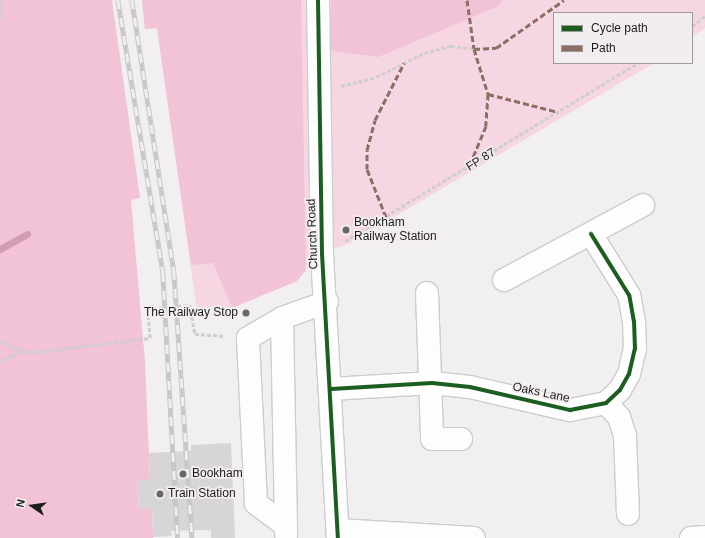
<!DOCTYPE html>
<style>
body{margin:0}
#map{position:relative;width:705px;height:538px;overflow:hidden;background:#f1eff0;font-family:Helvetica,sans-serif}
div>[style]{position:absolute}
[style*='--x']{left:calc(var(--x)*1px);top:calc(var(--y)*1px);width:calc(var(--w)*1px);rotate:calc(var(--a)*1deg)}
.green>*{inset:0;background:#f7d6e3}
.forest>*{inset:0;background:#f2c3d7}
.stream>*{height:7px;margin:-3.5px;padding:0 3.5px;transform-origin:3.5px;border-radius:3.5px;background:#d49cb4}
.building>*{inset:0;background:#d7d5d6}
.path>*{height:2.5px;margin-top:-1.25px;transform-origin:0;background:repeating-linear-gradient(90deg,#cfcecf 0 4px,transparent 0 6px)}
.roads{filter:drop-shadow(1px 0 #cdcccc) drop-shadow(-1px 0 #cdcccc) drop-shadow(0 1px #cdcccc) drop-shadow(0 -1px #cdcccc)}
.minor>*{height:22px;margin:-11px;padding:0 11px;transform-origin:11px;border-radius:11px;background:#fdfdfd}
.rail>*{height:4.5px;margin-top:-2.25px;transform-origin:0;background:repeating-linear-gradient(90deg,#f2eeef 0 9px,#c8c7c8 0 18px);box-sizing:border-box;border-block:1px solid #c8c7c8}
.path-bridge>*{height:2.5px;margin-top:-1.25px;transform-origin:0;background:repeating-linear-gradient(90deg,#cfcecf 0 4px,transparent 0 6px)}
.quiet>*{height:3px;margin-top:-1.5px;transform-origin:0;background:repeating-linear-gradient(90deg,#8d6e63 0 6px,transparent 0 9px)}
.cycleway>*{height:4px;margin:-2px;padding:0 2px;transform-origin:2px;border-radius:2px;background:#1b5e20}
.dots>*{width:11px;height:11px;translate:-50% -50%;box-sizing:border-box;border:2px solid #f2eeef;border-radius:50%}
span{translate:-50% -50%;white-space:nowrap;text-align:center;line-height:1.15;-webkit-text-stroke:3.5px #f2eeef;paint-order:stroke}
.street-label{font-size:12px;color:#1e1c1d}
.poi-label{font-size:12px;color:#1e1c1d}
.left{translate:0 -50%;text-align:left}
.right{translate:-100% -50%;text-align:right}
.legend{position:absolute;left:553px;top:12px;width:140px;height:52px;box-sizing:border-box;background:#f2eeef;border:1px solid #9d9a9b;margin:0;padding:5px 7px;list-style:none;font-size:12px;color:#1e1c1d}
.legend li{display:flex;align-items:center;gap:8px;height:20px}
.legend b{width:20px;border:1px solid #9d9a9b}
.north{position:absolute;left:12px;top:486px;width:40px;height:40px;-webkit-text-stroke:3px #f2eeef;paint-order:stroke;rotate:283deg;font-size:11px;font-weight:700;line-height:16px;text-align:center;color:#1e1c1d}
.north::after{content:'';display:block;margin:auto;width:14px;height:18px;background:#1e1c1d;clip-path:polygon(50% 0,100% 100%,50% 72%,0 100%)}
</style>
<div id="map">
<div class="green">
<i style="clip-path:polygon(142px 0,705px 0,705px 28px,692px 37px,692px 13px,554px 13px,554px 63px,654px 63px,350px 243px,307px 258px,306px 270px,297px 281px,232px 308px,197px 311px,157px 28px,145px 29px)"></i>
</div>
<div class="forest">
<i style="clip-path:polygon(0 0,112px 0,140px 198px,131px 200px,145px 362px,150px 480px,137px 481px,139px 509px,152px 508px,153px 538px,0 538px)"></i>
<i style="clip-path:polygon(142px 0,301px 0,306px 270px,297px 281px,232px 308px,213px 263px,191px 265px,157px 28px,145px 29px)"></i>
<i style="clip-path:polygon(331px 0,502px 0,499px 6px,378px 57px,331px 51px)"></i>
</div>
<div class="stream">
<i style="--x:0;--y:249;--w:31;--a:-29"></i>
</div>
<div class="building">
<i style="clip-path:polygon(231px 443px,235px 538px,211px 538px,211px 530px,171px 531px,172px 536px,153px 537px,152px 508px,139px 509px,137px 481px,150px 480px,149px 453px,191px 451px,191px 445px)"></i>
</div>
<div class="path">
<i style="--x:0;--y:19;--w:19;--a:-84"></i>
<i style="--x:692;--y:26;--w:16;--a:-38"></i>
<i style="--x:341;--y:86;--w:36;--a:-14"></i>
<i style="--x:376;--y:77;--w:54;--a:-26.6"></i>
<i style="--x:424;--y:53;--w:28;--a:-15"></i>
<i style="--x:451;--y:46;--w:23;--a:7"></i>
<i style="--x:345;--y:241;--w:343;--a:-31.3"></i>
<i style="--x:190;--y:305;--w:29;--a:80"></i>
<i style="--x:195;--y:334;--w:30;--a:4"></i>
<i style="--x:0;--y:341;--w:24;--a:24"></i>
<i style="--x:22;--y:351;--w:15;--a:4"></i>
<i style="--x:37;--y:352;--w:114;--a:-7.1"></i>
<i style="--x:150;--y:338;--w:29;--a:-96"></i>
<i style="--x:0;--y:361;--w:23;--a:-23"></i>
</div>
<div class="roads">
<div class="minor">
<i style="--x:318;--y:0;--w:254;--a:89.1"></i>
<i style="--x:322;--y:254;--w:284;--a:86.8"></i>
<i style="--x:504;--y:280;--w:158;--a:-28.3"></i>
<i style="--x:427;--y:293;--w:146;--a:88"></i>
<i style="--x:432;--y:439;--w:29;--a:0"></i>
<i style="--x:282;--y:318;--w:217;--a:88.9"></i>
<i style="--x:331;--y:389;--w:101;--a:-3.4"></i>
<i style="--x:432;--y:383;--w:38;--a:6"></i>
<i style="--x:470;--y:387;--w:103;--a:13"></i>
<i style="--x:570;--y:410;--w:37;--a:-11"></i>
<i style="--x:606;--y:403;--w:19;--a:-43"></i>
<i style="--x:620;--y:390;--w:18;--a:-61"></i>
<i style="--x:629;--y:374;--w:26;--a:-77"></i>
<i style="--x:635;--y:349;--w:27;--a:-92"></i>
<i style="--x:634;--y:322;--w:27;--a:-100"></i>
<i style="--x:629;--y:295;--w:72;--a:-121.9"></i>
<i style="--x:606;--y:403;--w:19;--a:47"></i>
<i style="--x:619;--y:417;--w:20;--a:72"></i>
<i style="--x:625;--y:436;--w:78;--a:87.8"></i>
<i style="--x:286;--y:526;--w:38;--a:-143"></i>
<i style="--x:256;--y:503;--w:165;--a:-92.8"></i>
<i style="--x:248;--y:338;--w:39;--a:-30"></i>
<i style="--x:282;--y:318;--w:48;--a:-19.6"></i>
<i style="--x:338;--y:530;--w:136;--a:3.4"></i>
<i style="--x:691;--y:538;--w:14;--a:-4"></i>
</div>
</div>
<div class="rail">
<i style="--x:118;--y:0;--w:277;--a:80.6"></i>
<i style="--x:163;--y:273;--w:265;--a:86.8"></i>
<i style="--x:132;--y:0;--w:274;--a:81.2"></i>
<i style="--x:174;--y:271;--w:268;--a:86.1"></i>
</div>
<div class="path-bridge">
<i style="--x:147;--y:309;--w:43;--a:-5.3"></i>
</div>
<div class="quiet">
<i style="--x:467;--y:0;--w:49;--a:81.9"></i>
<i style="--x:474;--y:49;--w:47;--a:72.7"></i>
<i style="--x:488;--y:94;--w:32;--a:94"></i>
<i style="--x:486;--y:126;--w:47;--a:112.7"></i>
<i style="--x:474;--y:49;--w:22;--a:-3"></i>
<i style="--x:496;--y:48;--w:83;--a:-35.2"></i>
<i style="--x:488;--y:94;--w:72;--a:14.4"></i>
<i style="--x:386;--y:217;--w:52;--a:-111.6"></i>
<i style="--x:367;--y:169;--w:19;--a:-90"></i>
<i style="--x:367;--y:150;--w:31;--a:-75"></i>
<i style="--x:375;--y:120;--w:64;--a:-63"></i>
</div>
<div class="cycleway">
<i style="--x:318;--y:0;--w:254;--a:89.1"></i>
<i style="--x:322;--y:254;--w:284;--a:86.8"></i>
<i style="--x:331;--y:389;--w:101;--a:-3.4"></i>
<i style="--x:432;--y:383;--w:38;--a:6"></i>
<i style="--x:470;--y:387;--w:103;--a:13"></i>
<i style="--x:570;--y:410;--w:37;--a:-11"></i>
<i style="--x:606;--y:403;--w:19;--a:-43"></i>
<i style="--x:620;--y:390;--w:18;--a:-61"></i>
<i style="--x:629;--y:374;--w:26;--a:-77"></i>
<i style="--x:635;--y:349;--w:27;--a:-92"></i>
<i style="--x:634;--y:322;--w:27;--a:-100"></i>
<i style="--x:629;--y:295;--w:72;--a:-121.9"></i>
</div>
<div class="dots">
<i style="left:346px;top:230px;background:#686667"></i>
<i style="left:246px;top:313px;background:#686667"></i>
<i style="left:183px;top:474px;background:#686667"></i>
<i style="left:160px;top:494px;background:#686667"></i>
</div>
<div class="street-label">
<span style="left:481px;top:160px;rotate:-32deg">FP 87</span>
<span style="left:313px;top:234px;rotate:-92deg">Church Road</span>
<span style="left:541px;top:393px;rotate:12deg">Oaks Lane</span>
</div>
<div class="poi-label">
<span class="left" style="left:354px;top:230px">Bookham<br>Railway Station</span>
<span class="right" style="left:238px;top:313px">The Railway Stop</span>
<span class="left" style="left:192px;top:474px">Bookham</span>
<span class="left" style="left:168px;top:494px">Train Station</span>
</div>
<ul class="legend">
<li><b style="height:5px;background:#1b5e20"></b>Cycle path</li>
<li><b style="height:5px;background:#8d6e63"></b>Path</li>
</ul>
<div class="north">N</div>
</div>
